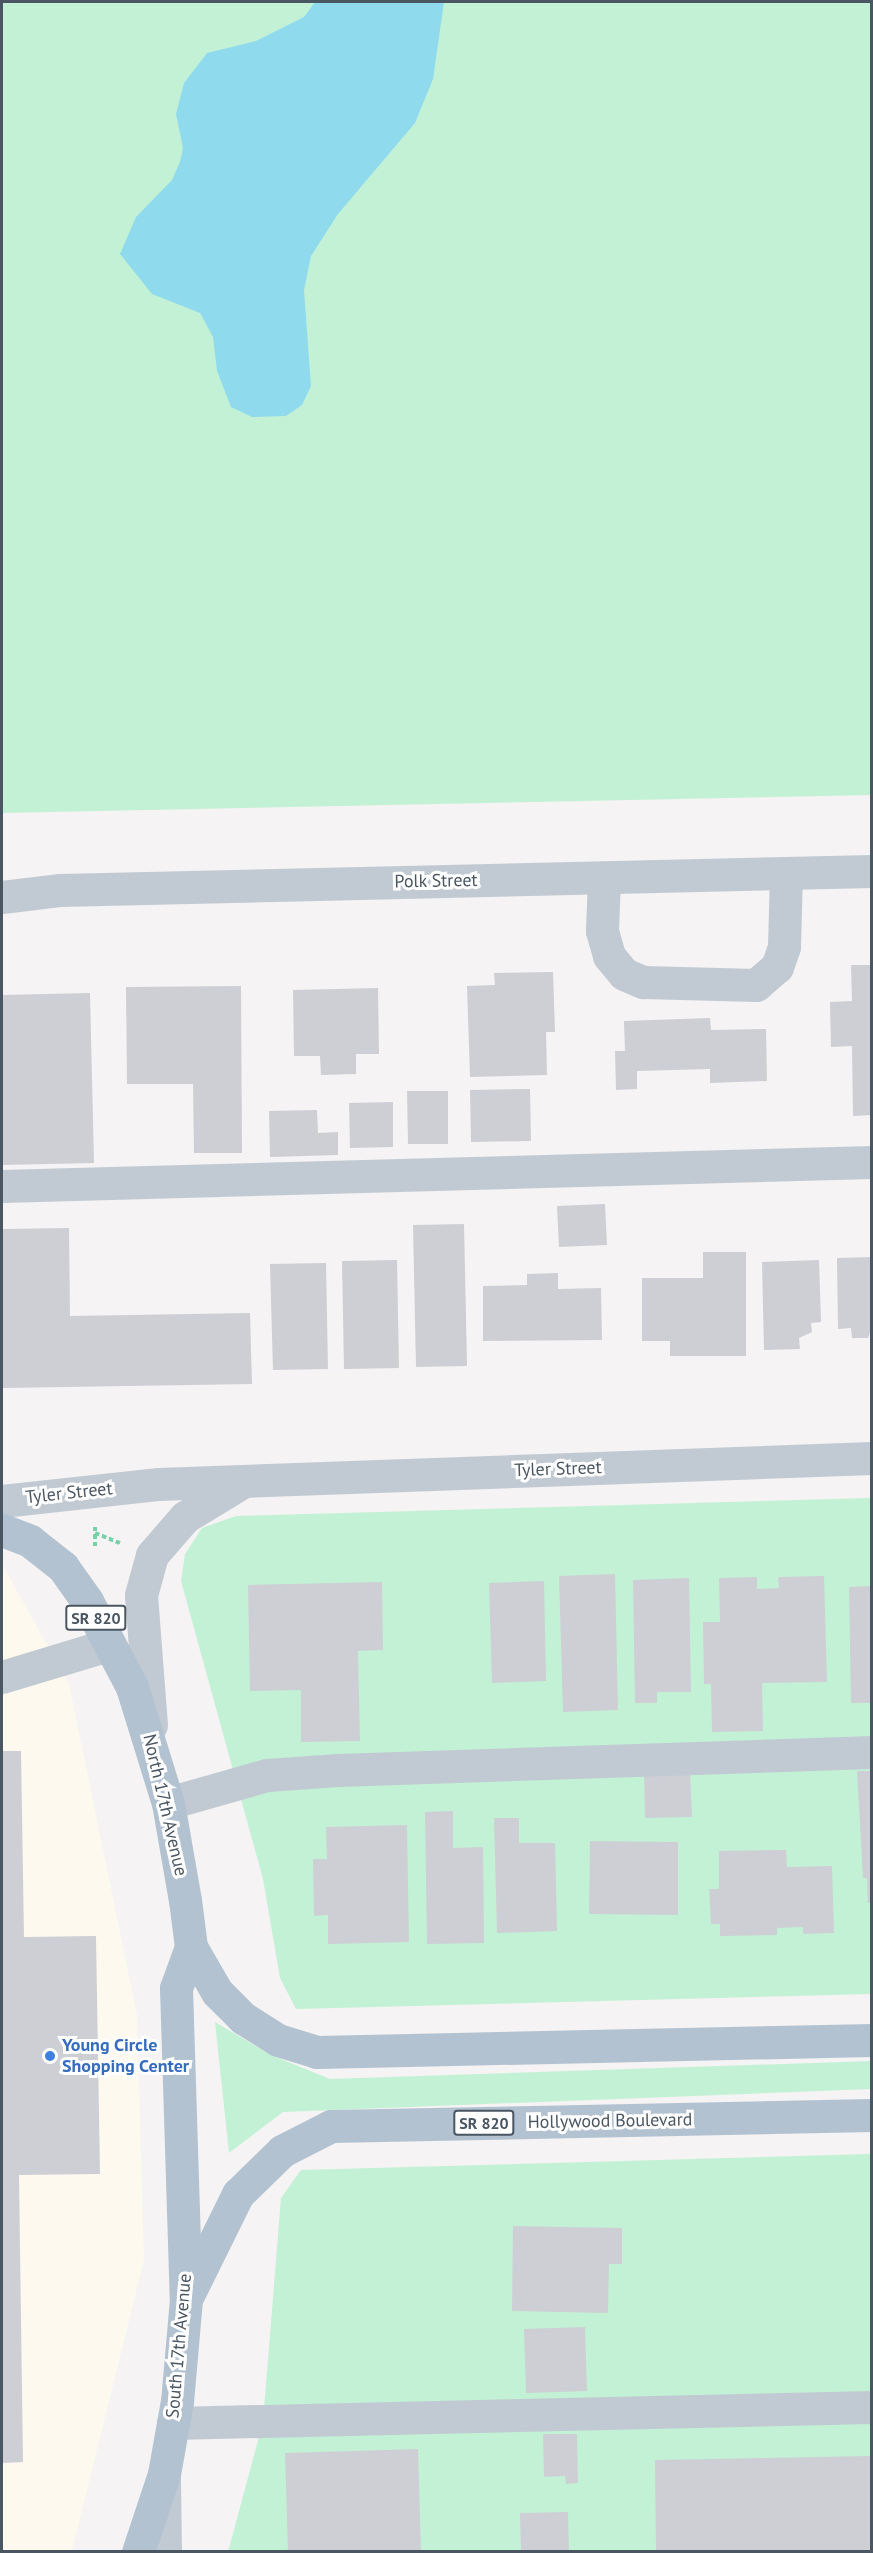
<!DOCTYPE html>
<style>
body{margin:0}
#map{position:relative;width:873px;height:2553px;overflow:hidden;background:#f5f3f3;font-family:"PT Sans",sans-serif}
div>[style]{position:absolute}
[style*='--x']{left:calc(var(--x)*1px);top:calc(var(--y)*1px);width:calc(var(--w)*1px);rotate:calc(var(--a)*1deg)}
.commercial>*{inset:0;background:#fdf9ef}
.green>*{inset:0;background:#c3f1d5}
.water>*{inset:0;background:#90daee}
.building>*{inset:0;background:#cdcfd5}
.path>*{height:4px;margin-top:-2px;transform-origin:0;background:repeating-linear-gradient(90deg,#7ad0a6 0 4.5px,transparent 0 7.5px)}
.minor>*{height:33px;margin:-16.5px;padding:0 16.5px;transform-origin:16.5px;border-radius:16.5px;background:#c1cad2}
.major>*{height:33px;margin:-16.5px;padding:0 16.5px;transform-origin:16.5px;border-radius:16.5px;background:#b3c2d1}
.dots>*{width:16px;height:16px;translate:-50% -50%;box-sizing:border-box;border:3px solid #fff;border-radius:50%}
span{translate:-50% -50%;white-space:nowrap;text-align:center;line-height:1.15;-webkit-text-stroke:6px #fff;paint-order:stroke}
.shield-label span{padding:2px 4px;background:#fff;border:2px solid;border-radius:4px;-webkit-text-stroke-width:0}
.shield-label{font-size:16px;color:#4a5661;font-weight:700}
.street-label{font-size:18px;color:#4a5661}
.shop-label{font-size:18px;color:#366cbe;font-weight:700}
.left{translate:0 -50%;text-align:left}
.frame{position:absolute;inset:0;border:3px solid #4a5661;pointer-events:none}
</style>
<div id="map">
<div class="commercial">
<i style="clip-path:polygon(2px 1564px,69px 1684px,137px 2015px,144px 2260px,72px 2551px,2px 2551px)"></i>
</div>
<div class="green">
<i style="clip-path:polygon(2px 2px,871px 2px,871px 795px,2px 813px)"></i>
<i style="clip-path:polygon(871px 1498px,871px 1994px,296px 2009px,280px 1978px,263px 1879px,181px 1581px,185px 1554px,202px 1528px,236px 1516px)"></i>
<i style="clip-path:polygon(215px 2022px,271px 2055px,330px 2079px,871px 2061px,871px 2089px,283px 2112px,229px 2153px)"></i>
<i style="clip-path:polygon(871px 2154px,871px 2551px,228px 2552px,263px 2422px,281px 2198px,301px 2170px)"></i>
</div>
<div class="water">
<i style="clip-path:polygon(315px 2px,444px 2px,433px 79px,415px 123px,338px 214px,311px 256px,304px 290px,311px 386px,302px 405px,286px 416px,252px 417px,231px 407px,217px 371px,213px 337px,200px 313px,152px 294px,120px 254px,136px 217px,172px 180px,180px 162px,183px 148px,176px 114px,184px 83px,207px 53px,256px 41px,304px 17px)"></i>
</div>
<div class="building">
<i style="clip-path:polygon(851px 965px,872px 965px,872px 1115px,853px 1116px,852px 1046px,831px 1047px,830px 1002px,852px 1001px)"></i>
<i style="clip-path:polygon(553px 972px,555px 1032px,546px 1032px,547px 1075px,470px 1077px,467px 986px,495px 985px,494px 973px)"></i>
<i style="clip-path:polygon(241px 986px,242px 1153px,194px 1153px,193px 1084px,127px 1084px,126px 987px)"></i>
<i style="clip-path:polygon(378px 988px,379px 1054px,356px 1054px,356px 1074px,321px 1075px,320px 1056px,294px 1056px,293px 990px)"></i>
<i style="clip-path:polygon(90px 993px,94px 1163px,2px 1165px,2px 995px)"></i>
<i style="clip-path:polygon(710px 1018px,711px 1030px,766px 1029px,767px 1081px,710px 1083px,710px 1069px,637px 1071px,637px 1089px,616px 1090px,615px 1051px,625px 1051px,624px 1021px)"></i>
<i style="clip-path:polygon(530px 1089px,531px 1141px,471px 1142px,470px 1090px)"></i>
<i style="clip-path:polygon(407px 1091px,448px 1091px,448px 1144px,408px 1144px)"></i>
<i style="clip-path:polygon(393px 1102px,393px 1147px,350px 1148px,349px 1103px)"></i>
<i style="clip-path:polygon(317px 1110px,318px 1133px,338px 1132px,338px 1155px,270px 1157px,269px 1111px)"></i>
<i style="clip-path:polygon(605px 1204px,607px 1245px,559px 1247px,557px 1206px)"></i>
<i style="clip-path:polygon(464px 1224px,467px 1366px,416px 1367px,413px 1225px)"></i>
<i style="clip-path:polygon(69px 1228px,70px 1316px,250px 1313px,252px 1384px,2px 1388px,2px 1229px)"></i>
<i style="clip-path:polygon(703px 1252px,746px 1252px,746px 1356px,670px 1356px,670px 1341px,642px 1341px,642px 1278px,703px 1278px)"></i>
<i style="clip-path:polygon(872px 1257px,872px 1327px,868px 1338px,852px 1338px,851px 1328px,838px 1329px,837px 1258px)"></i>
<i style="clip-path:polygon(397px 1260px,399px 1368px,344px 1369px,342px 1261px)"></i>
<i style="clip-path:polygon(819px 1260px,821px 1322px,811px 1323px,812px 1332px,799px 1338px,800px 1349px,764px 1350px,762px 1262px)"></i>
<i style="clip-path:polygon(326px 1263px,328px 1369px,273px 1370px,270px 1264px)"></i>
<i style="clip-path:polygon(558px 1273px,558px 1289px,601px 1288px,602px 1340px,483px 1341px,483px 1286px,527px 1285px,527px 1274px)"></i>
<i style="clip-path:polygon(615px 1574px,618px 1710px,563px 1712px,559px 1576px)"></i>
<i style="clip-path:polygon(824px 1576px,827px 1682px,762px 1683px,763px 1731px,712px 1732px,711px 1684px,704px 1684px,703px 1622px,720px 1622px,719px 1578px,757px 1577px,757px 1589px,779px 1588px,778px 1577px)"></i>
<i style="clip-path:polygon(689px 1578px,691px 1692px,657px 1692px,657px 1703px,635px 1703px,633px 1580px)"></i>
<i style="clip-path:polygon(544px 1581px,546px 1681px,492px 1683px,489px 1583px)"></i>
<i style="clip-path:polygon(382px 1582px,383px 1650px,358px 1651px,360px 1741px,301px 1742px,301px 1690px,250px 1691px,248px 1585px)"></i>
<i style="clip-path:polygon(872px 1586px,872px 1703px,851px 1703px,849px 1587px)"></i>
<i style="clip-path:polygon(2px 1751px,21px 1751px,24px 1937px,96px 1936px,100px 2174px,19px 2175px,23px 2462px,2px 2463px)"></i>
<i style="clip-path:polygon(857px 1771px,872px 1771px,872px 1903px,868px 1903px,867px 1878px,863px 1878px)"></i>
<i style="clip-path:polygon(690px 1772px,692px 1817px,645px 1818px,644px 1773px)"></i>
<i style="clip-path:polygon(453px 1811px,453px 1848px,483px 1847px,484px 1943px,427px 1944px,425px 1812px)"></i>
<i style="clip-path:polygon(494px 1818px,519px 1818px,519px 1843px,555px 1843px,557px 1931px,497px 1933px)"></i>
<i style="clip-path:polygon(407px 1825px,409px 1942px,328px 1944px,328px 1915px,314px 1916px,313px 1859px,327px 1859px,326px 1827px)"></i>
<i style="clip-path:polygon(590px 1841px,678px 1842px,678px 1915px,589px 1914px)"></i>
<i style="clip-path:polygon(786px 1850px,787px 1867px,832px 1866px,834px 1933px,803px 1934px,803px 1927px,777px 1928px,777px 1935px,720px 1936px,720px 1924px,711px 1924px,709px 1889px,719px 1889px,719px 1851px)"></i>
<i style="clip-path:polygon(513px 2226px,622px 2228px,622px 2264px,609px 2264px,608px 2313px,512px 2311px)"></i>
<i style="clip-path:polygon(585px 2327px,587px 2391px,526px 2393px,524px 2329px)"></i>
<i style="clip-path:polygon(543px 2434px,577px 2434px,578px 2483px,566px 2484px,565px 2476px,544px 2477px)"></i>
<i style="clip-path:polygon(418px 2449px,421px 2552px,288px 2552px,285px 2453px)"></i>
<i style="clip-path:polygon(872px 2456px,872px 2552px,656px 2552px,655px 2460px)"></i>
<i style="clip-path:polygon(568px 2512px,569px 2552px,521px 2552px,520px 2513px)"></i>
</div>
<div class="path">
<i style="--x:95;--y:1527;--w:20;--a:90"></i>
<i style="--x:95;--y:1533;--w:27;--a:22"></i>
</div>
<div class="minor">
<i style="--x:604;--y:878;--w:53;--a:92.2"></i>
<i style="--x:602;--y:931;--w:26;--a:74"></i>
<i style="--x:609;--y:956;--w:23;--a:50"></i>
<i style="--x:624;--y:974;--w:21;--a:23"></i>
<i style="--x:643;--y:982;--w:113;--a:1.5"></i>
<i style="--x:756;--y:985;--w:28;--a:-41"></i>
<i style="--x:777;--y:967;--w:21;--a:-71"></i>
<i style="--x:784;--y:947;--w:74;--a:-88.5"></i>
<i style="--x:2;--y:897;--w:57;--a:-7"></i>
<i style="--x:59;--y:890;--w:813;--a:-1.34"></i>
<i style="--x:2;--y:1186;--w:870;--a:-1.58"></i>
<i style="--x:2;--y:1501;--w:158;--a:-6.2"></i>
<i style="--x:159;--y:1484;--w:713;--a:-2.09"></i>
<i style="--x:2;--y:1677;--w:111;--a:-16.8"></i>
<i style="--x:151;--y:1725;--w:130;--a:-94.4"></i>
<i style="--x:141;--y:1595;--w:41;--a:-74.6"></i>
<i style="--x:152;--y:1555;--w:50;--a:-49"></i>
<i style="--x:185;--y:1517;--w:66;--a:-31.3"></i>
<i style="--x:168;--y:1803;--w:103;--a:-15.8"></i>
<i style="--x:267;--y:1775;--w:71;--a:-4"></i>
<i style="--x:338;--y:1770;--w:534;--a:-1.93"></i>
<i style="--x:173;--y:2423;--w:699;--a:-1.31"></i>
<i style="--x:164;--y:2481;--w:71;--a:89.2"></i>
</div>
<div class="major">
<i style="--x:2;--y:1530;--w:30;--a:21"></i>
<i style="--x:30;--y:1541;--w:42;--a:38.2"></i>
<i style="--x:63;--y:1567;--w:42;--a:54.8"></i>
<i style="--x:87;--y:1601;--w:97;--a:62.4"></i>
<i style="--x:132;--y:1687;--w:121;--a:72.8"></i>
<i style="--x:168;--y:1803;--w:98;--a:80.1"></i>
<i style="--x:185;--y:1900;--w:47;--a:82.7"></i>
<i style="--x:191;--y:1947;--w:44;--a:110.1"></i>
<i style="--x:176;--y:1988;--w:311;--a:88.2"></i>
<i style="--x:186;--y:2299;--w:102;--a:95"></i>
<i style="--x:177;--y:2401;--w:74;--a:100.1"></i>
<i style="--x:164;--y:2474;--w:82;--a:108.4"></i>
<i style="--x:191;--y:1947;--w:52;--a:60"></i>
<i style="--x:217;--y:1992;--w:37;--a:45"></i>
<i style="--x:243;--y:2018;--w:41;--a:32.2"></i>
<i style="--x:278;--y:2040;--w:41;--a:17.1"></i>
<i style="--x:317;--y:2052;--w:555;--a:-1.24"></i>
<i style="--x:188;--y:2295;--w:113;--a:-63.7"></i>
<i style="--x:238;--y:2194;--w:62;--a:-44.3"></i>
<i style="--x:282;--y:2151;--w:55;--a:-27"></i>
<i style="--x:331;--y:2126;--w:541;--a:-1.16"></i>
</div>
<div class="dots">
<i style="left:50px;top:2056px;background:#3f7fe0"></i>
</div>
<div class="shield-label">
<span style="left:96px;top:1618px">SR 820</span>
<span style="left:484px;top:2123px">SR 820</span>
</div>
<div class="street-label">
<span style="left:436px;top:881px;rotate:-1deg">Polk Street</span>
<span style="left:558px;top:1469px;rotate:-2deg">Tyler Street</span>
<span style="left:69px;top:1493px;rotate:-6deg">Tyler Street</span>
<span style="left:165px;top:1805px;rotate:77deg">North 17th Avenue</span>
<span style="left:610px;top:2121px;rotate:-1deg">Hollywood Boulevard</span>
<span style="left:179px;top:2346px;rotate:-85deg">South 17th Avenue</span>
</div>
<div class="shop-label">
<span class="left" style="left:62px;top:2056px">Young Circle<br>Shopping Center</span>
</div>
<div class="frame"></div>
</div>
